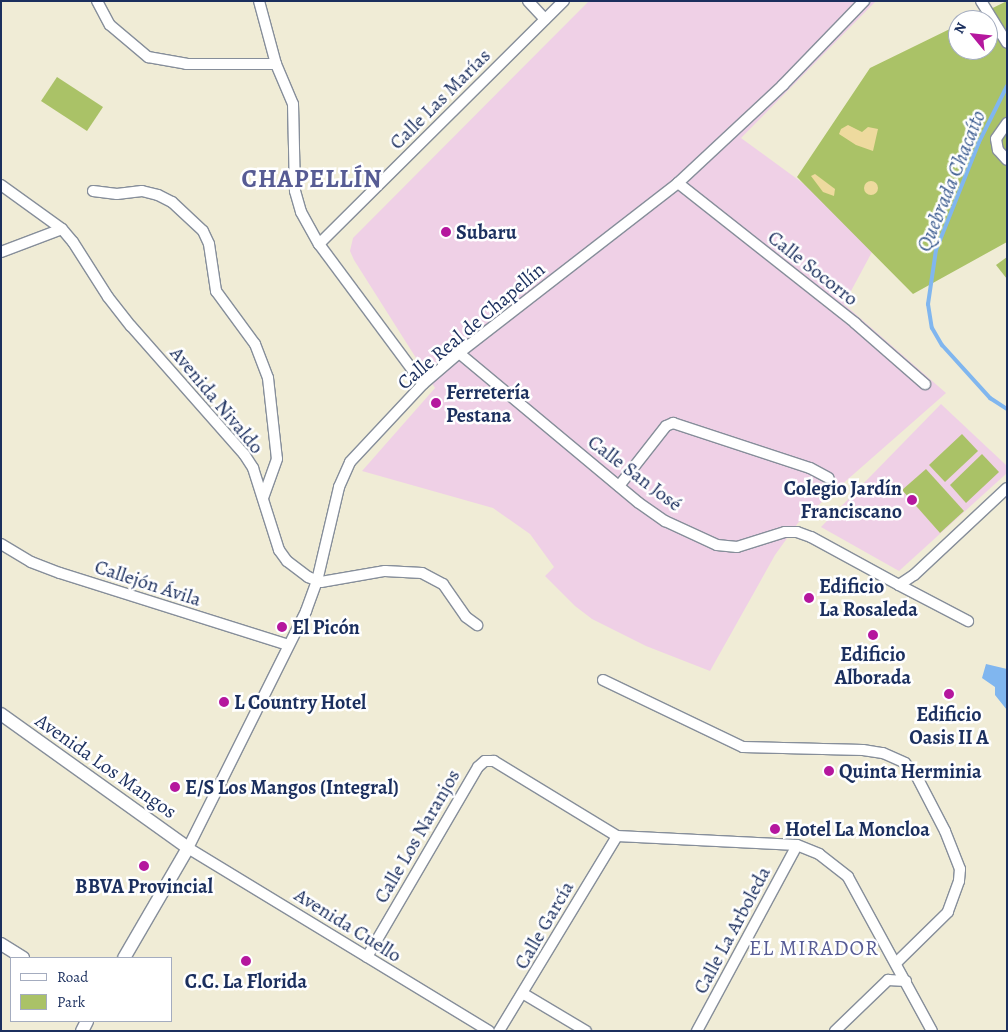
<!DOCTYPE html>
<meta charset="utf-8">
<style>
body{margin:0}
#map{position:relative;width:1008px;height:1032px;overflow:hidden;background:#f0ecd6;font-family:Alegreya,serif}
div>[style]{position:absolute}
[style*='--x']{left:calc(var(--x)*1px);top:calc(var(--y)*1px);width:calc(var(--w)*1px);rotate:calc(var(--a)*1deg)}
.built>*{inset:0;background:#efd0e6}
.green>*{inset:0;background:#aac267}
.sand>*{inset:0;background:#eeda9e}
.round{border-radius:50%}
.water>*{inset:0;background:#80b6ef}
.stream>*{height:4px;margin:-2px;padding:0 2px;transform-origin:2px;border-radius:2px;background:#80b6ef}
.roads{filter:drop-shadow(1px 0 #868e9a) drop-shadow(-1px 0 #868e9a) drop-shadow(0 1px #868e9a) drop-shadow(0 -1px #868e9a)}
.minor>*{height:10px;margin:-5px;padding:0 5px;transform-origin:5px;border-radius:5px;background:#fff}
.tertiary>*{height:12px;margin:-6px;padding:0 6px;transform-origin:6px;border-radius:6px;background:#fff}
.dots>*{width:14px;height:14px;translate:-50% -50%;box-sizing:border-box;border:2px solid #fff;border-radius:50%}
span{translate:-50% -50%;white-space:nowrap;text-align:center;line-height:1.15;-webkit-text-stroke:5px #fff;paint-order:stroke}
.street-label{font-size:20px;color:#1b2f5e}
.poi-label{font-size:20px;color:#1b2f5e;font-weight:700}
.left{translate:0 -50%;text-align:left}
.right{translate:-100% -50%;text-align:right}
.water-label{font-size:21px;color:#3e5e91;font-style:italic}
.neighbourhood-label{font-size:21px;color:#575c94;letter-spacing:1px}
.district-label{font-size:25px;color:#575c94;font-weight:700;letter-spacing:1px}
.frame{position:absolute;inset:0;border:2px solid #1b2f5e;pointer-events:none}
.legend{position:absolute;left:10px;top:957px;width:162px;height:65px;box-sizing:border-box;background:#fff;border:1px solid #a4acbf;margin:0;padding:6px 9px;list-style:none;font-size:15px;color:#1b2f5e}
.legend li{display:flex;align-items:center;gap:10px;height:25px}
.legend b{width:25px;border:1px solid #a4acbf}
.north{position:absolute;left:948px;top:10px;width:50px;height:50px;box-sizing:border-box;background:#fff;border:1px solid #a4acbf;border-radius:50%;rotate:298deg;font-size:14px;font-weight:700;line-height:20px;text-align:center;color:#1b2f5e}
.north::after{content:'';display:block;margin:auto;width:18px;height:22px;background:#b5179e;clip-path:polygon(50% 0,100% 100%,50% 72%,0 100%)}
</style>
<div id="map">
<div class="built">
<i style="clip-path:polygon(589px 1px,876px 1px,741px 138px,879px 239px,844px 304px,946px 393px,798px 523px,775px 555px,710px 671px,646px 646px,592px 619px,575px 606px,545px 576px,554px 567px,530px 534px,493px 508px,362px 471px,435px 388px,354px 260px,350px 251px,353px 238px)"></i>
<i style="clip-path:polygon(941px 404px,1007px 466px,1007px 473px,899px 571px,821px 527px)"></i>
</div>
<div class="green">
<i style="clip-path:polygon(1007px 1px,1007px 242px,913px 294px,797px 177px,870px 68px,958px 25px,958px 50px,988px 50px,988px 20px,968px 20px)"></i>
<i style="clip-path:polygon(57px 77px,103px 107px,87px 131px,41px 101px)"></i>
<i style="clip-path:polygon(1007px 257px,1007px 279px,996px 265px)"></i>
<i style="clip-path:polygon(962px 434px,978px 451px,945px 482px,929px 465px)"></i>
<i style="clip-path:polygon(982px 454px,999px 472px,966px 503px,950px 485px)"></i>
<i style="clip-path:polygon(926px 469px,964px 511px,940px 533px,902px 490px)"></i>
</div>
<div class="sand">
<i style="clip-path:polygon(848px 125px,862px 132px,868px 127px,878px 129px,873px 151px,856px 145px,839px 134px,841px 129px)"></i>
<i style="clip-path:polygon(815px 174px,835px 189px,834px 196px,823px 192px,811px 176px)"></i>
<i class="round" style="left:864px;top:181px;width:14px;height:14px"></i>
</div>
<div class="water">
<i style="clip-path:polygon(986px 664px,1007px 669px,1007px 710px,995px 695px,995px 687px,982px 678px)"></i>
</div>
<div class="stream">
<i style="--x:1007;--y:86;--w:63;--a:116.6"></i>
<i style="--x:979;--y:142;--w:116;--a:111.7"></i>
<i style="--x:936;--y:250;--w:55;--a:98.4"></i>
<i style="--x:928;--y:304;--w:24;--a:81"></i>
<i style="--x:932;--y:328;--w:20;--a:60"></i>
<i style="--x:942;--y:345;--w:72;--a:47.8"></i>
<i style="--x:990;--y:398;--w:20;--a:33"></i>
</div>
<div class="roads">
<div class="minor">
<i style="--x:97;--y:1;--w:27;--a:62"></i>
<i style="--x:110;--y:25;--w:50;--a:40.1"></i>
<i style="--x:148;--y:57;--w:39;--a:10"></i>
<i style="--x:186;--y:64;--w:90;--a:0"></i>
<i style="--x:259;--y:1;--w:65;--a:74.9"></i>
<i style="--x:276;--y:64;--w:43;--a:67"></i>
<i style="--x:293;--y:104;--w:87;--a:88.7"></i>
<i style="--x:295;--y:191;--w:22;--a:74"></i>
<i style="--x:301;--y:212;--w:37;--a:61"></i>
<i style="--x:319;--y:244;--w:174;--a:53.4"></i>
<i style="--x:528;--y:1;--w:25;--a:47"></i>
<i style="--x:981;--y:1;--w:49;--a:58.2"></i>
<i style="--x:1007;--y:123;--w:19;--a:125"></i>
<i style="--x:996;--y:139;--w:11;--a:80"></i>
<i style="--x:998;--y:150;--w:13;--a:48"></i>
<i style="--x:678;--y:183;--w:226;--a:38.3"></i>
<i style="--x:855;--y:323;--w:93;--a:41.1"></i>
<i style="--x:1;--y:185;--w:75;--a:35.8"></i>
<i style="--x:62;--y:229;--w:17;--a:50"></i>
<i style="--x:73;--y:242;--w:65;--a:57.5"></i>
<i style="--x:108;--y:297;--w:37;--a:52"></i>
<i style="--x:131;--y:326;--w:171;--a:48.6"></i>
<i style="--x:244;--y:454;--w:17;--a:57"></i>
<i style="--x:253;--y:468;--w:86;--a:72.4"></i>
<i style="--x:279;--y:550;--w:14;--a:54"></i>
<i style="--x:287;--y:561;--w:26;--a:37"></i>
<i style="--x:308;--y:577;--w:14;--a:21"></i>
<i style="--x:321;--y:582;--w:65;--a:-9.8"></i>
<i style="--x:385;--y:571;--w:37;--a:3"></i>
<i style="--x:422;--y:573;--w:24;--a:28"></i>
<i style="--x:443;--y:584;--w:40;--a:55.1"></i>
<i style="--x:466;--y:617;--w:14;--a:36"></i>
<i style="--x:93;--y:191;--w:24;--a:7"></i>
<i style="--x:117;--y:194;--w:25;--a:-7"></i>
<i style="--x:142;--y:191;--w:16;--a:14"></i>
<i style="--x:158;--y:195;--w:16;--a:27"></i>
<i style="--x:172;--y:202;--w:42;--a:43.1"></i>
<i style="--x:203;--y:231;--w:14;--a:65"></i>
<i style="--x:209;--y:244;--w:48;--a:81.5"></i>
<i style="--x:216;--y:291;--w:66;--a:53.7"></i>
<i style="--x:255;--y:344;--w:36;--a:69"></i>
<i style="--x:268;--y:378;--w:81;--a:83.7"></i>
<i style="--x:277;--y:459;--w:41;--a:109.7"></i>
<i style="--x:319;--y:244;--w:345;--a:-44.8"></i>
<i style="--x:1;--y:252;--w:65;--a:-20.7"></i>
<i style="--x:459;--y:353;--w:234;--a:39.8"></i>
<i style="--x:639;--y:503;--w:32;--a:35"></i>
<i style="--x:665;--y:521;--w:57;--a:24.8"></i>
<i style="--x:717;--y:545;--w:20;--a:6"></i>
<i style="--x:737;--y:547;--w:50;--a:-17.4"></i>
<i style="--x:785;--y:532;--w:12;--a:0"></i>
<i style="--x:797;--y:532;--w:15;--a:20"></i>
<i style="--x:811;--y:537;--w:100;--a:28.6"></i>
<i style="--x:899;--y:585;--w:18;--a:-34"></i>
<i style="--x:914;--y:575;--w:127;--a:-43.1"></i>
<i style="--x:619;--y:486;--w:76;--a:-51.9"></i>
<i style="--x:666;--y:426;--w:8;--a:-23"></i>
<i style="--x:673;--y:423;--w:144;--a:18.2"></i>
<i style="--x:810;--y:468;--w:21;--a:28"></i>
<i style="--x:1;--y:544;--w:35;--a:31"></i>
<i style="--x:31;--y:562;--w:31;--a:21"></i>
<i style="--x:60;--y:573;--w:239;--a:17.5"></i>
<i style="--x:899;--y:585;--w:78;--a:27.6"></i>
<i style="--x:603;--y:680;--w:155;--a:25.6"></i>
<i style="--x:743;--y:747;--w:120;--a:1.4"></i>
<i style="--x:863;--y:750;--w:20;--a:9"></i>
<i style="--x:883;--y:753;--w:24;--a:24"></i>
<i style="--x:905;--y:763;--w:18;--a:49"></i>
<i style="--x:917;--y:777;--w:61;--a:62.6"></i>
<i style="--x:945;--y:831;--w:41;--a:68.5"></i>
<i style="--x:960;--y:869;--w:12;--a:95"></i>
<i style="--x:959;--y:881;--w:33;--a:110"></i>
<i style="--x:948;--y:912;--w:73;--a:135.6"></i>
<i style="--x:367;--y:957;--w:220;--a:-59.7"></i>
<i style="--x:478;--y:767;--w:9;--a:-41"></i>
<i style="--x:485;--y:761;--w:9;--a:0"></i>
<i style="--x:494;--y:761;--w:144;--a:31.4"></i>
<i style="--x:617;--y:836;--w:180;--a:2.9"></i>
<i style="--x:797;--y:845;--w:24;--a:22"></i>
<i style="--x:819;--y:854;--w:37;--a:38"></i>
<i style="--x:848;--y:877;--w:175;--a:61.4"></i>
<i style="--x:524;--y:994;--w:72;--a:30.8"></i>
<i style="--x:489;--y:1031;--w:352;--a:-148.7"></i>
<i style="--x:188;--y:848;--w:265;--a:-63.5"></i>
<i style="--x:306;--y:611;--w:32;--a:-70"></i>
<i style="--x:317;--y:581;--w:97;--a:-76.8"></i>
<i style="--x:339;--y:487;--w:27;--a:-66"></i>
<i style="--x:350;--y:462;--w:107;--a:-46.9"></i>
<i style="--x:423;--y:384;--w:48;--a:-40.7"></i>
<i style="--x:459;--y:353;--w:277;--a:-37.8"></i>
<i style="--x:678;--y:183;--w:144;--a:-43"></i>
<i style="--x:783;--y:85;--w:117;--a:-46"></i>
<i style="--x:499;--y:1031;--w:228;--a:-58.8"></i>
<i style="--x:697;--y:1031;--w:211;--a:-61.7"></i>
<i style="--x:835;--y:1031;--w:74;--a:-43.9"></i>
<i style="--x:888;--y:980;--w:18;--a:3"></i>
</div>
<div class="tertiary">
<i style="--x:1;--y:714;--w:230;--a:35.6"></i>
<i style="--x:188;--y:848;--w:127;--a:120.2"></i>
<i style="--x:1;--y:944;--w:26;--a:32"></i>
<i style="--x:82;--y:1031;--w:11;--a:-63"></i>
</div>
</div>
<div class="dots">
<i style="left:446px;top:232px;background:#b5179e"></i>
<i style="left:436px;top:403px;background:#b5179e"></i>
<i style="left:912px;top:500px;background:#b5179e"></i>
<i style="left:809px;top:598px;background:#b5179e"></i>
<i style="left:282px;top:627px;background:#b5179e"></i>
<i style="left:873px;top:635px;background:#b5179e"></i>
<i style="left:949px;top:694px;background:#b5179e"></i>
<i style="left:224px;top:702px;background:#b5179e"></i>
<i style="left:829px;top:771px;background:#b5179e"></i>
<i style="left:175px;top:787px;background:#b5179e"></i>
<i style="left:775px;top:829px;background:#b5179e"></i>
<i style="left:144px;top:866px;background:#b5179e"></i>
<i style="left:246px;top:961px;background:#b5179e"></i>
</div>
<div class="street-label">
<span style="left:440px;top:99px;rotate:-45deg">Calle Las Marías</span>
<span style="left:813px;top:268px;rotate:38deg">Calle Socorro</span>
<span style="left:471px;top:326px;rotate:-40deg">Calle Real de Chapellín</span>
<span style="left:217px;top:400px;rotate:50deg">Avenida Nivaldo</span>
<span style="left:635px;top:473px;rotate:37deg">Calle San José</span>
<span style="left:148px;top:583px;rotate:18deg">Callejón Ávila</span>
<span style="left:106px;top:766px;rotate:35deg">Avenida Los Mangos</span>
<span style="left:417px;top:836px;rotate:-60deg">Calle Los Naranjos</span>
<span style="left:348px;top:925px;rotate:32deg">Avenida Cuello</span>
<span style="left:544px;top:925px;rotate:-60deg">Calle García</span>
<span style="left:732px;top:930px;rotate:-62deg">Calle La Arboleda</span>
</div>
<div class="poi-label">
<span class="left" style="left:456px;top:232px">Subaru</span>
<span class="left" style="left:446px;top:404px">Ferretería<br>Pestana</span>
<span class="right" style="left:902px;top:500px">Colegio Jardín<br>Franciscano</span>
<span class="left" style="left:819px;top:598px">Edificio<br>La Rosaleda</span>
<span class="left" style="left:292px;top:627px">El Picón</span>
<span style="left:873px;top:666px">Edificio<br>Alborada</span>
<span class="left" style="left:234px;top:702px">L Country Hotel</span>
<span style="left:949px;top:726px">Edificio<br>Oasis II A</span>
<span class="left" style="left:839px;top:771px">Quinta Herminia</span>
<span class="left" style="left:185px;top:787px">E/S Los Mangos (Integral)</span>
<span class="left" style="left:785px;top:829px">Hotel La Moncloa</span>
<span style="left:144px;top:886px">BBVA Provincial</span>
<span style="left:246px;top:981px">C.C. La Florida</span>
</div>
<div class="water-label">
<span style="left:951px;top:181px;rotate:-68deg">Quebrada Chacaíto</span>
</div>
<div class="neighbourhood-label">
<span style="left:814px;top:948px">EL MIRADOR</span>
</div>
<div class="district-label">
<span style="left:312px;top:179px">CHAPELLÍN</span>
</div>
<div class="frame"></div>
<ul class="legend">
<li><b style="height:6px;background:#fff"></b>Road</li>
<li><b style="height:14px;background:#aac267"></b>Park</li>
</ul>
<div class="north">N</div>
</div>
